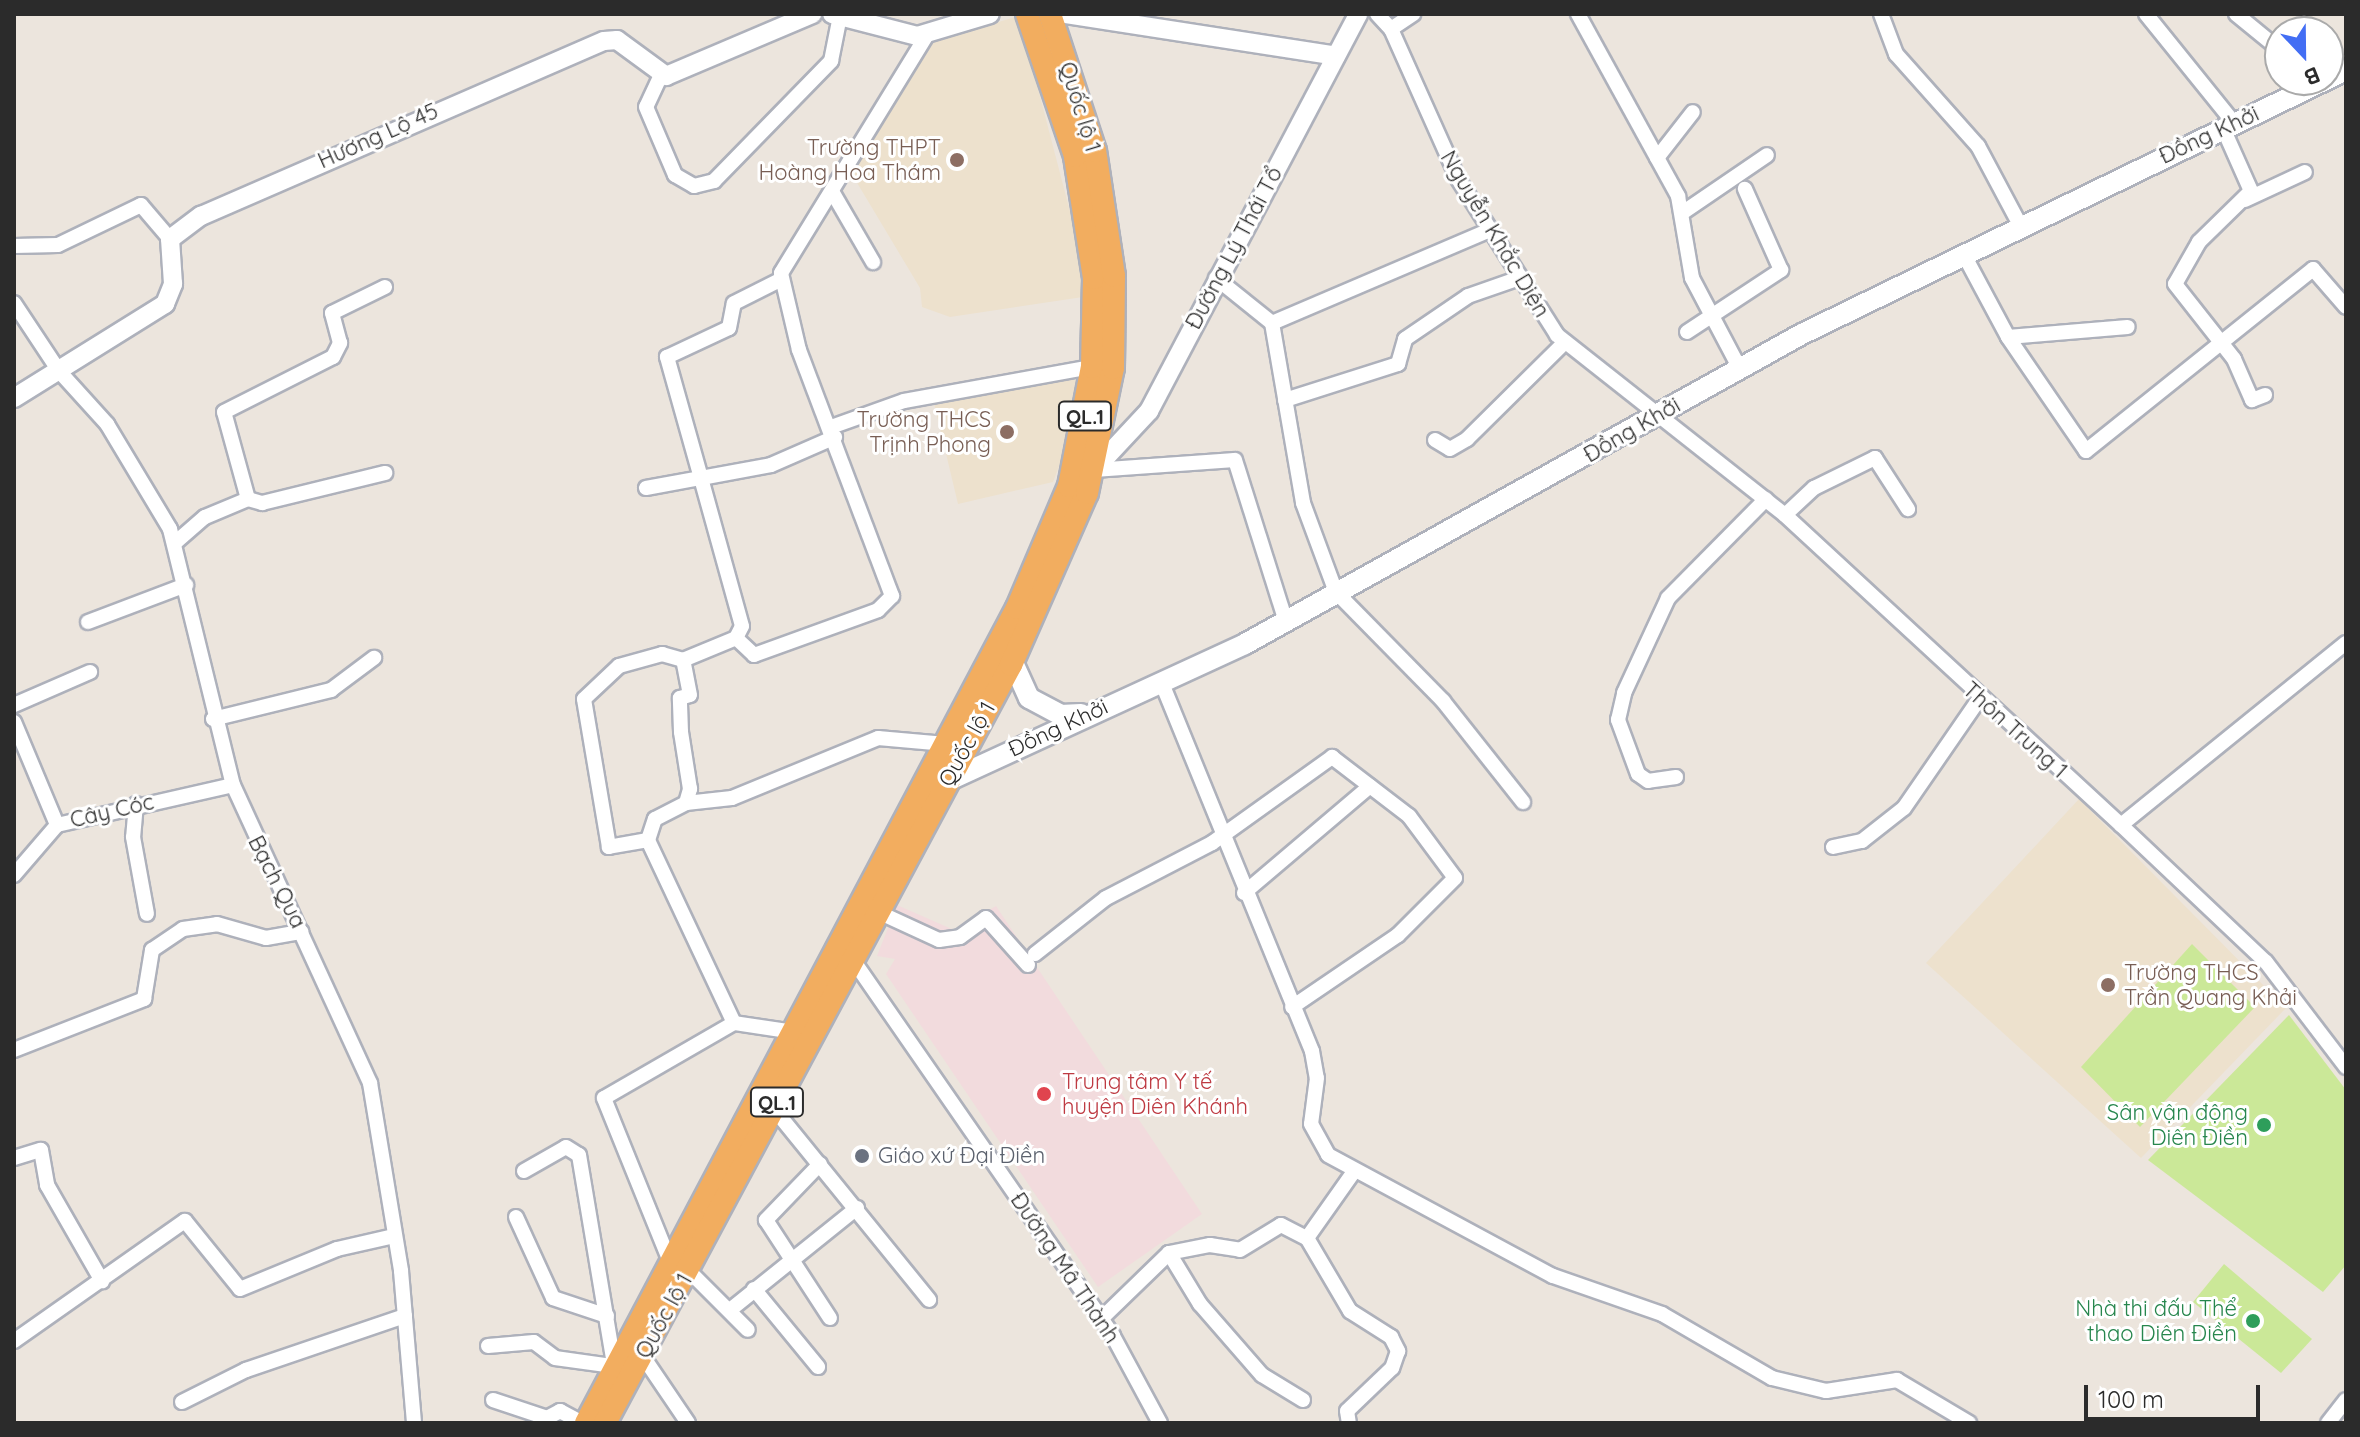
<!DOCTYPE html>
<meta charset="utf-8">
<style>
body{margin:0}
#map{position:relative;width:2360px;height:1437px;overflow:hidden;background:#ece5dd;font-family:Quicksand,sans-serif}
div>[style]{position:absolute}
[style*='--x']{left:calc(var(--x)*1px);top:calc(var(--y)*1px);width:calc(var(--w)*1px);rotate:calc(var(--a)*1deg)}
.education>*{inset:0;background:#ede1cd}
.medical>*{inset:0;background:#f2dbdd}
.pitch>*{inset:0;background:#cbe898}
.roads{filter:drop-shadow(2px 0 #aeb1bb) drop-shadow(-2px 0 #aeb1bb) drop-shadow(0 2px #aeb1bb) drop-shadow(0 -2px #aeb1bb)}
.minor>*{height:14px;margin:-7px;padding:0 7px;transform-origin:7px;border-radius:7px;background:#fff}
.tertiary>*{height:18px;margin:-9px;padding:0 9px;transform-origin:9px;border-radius:9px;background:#fff}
.secondary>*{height:20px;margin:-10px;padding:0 10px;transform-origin:10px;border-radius:10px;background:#fff}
.trunk>*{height:22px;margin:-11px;padding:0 11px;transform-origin:11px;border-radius:11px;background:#f2ad5f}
.dots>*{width:22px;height:22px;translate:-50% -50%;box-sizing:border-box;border:4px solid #fff;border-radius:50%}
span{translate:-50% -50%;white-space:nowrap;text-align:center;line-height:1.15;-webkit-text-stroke:6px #fff;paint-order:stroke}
.shield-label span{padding:2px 6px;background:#fff;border:2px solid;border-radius:6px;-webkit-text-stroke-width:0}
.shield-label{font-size:20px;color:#2b2b2b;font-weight:700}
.street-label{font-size:22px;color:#2b2b2b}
.education-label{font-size:22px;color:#785e54}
.right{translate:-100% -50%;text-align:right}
.left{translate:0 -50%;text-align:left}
.health-label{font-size:22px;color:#be3a42}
.leisure-label{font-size:22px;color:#27864d}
.worship-label{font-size:22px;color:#5b616d}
.frame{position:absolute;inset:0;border:16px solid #2b2b2b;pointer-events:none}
.north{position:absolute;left:2264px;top:16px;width:80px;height:80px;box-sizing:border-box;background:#fff;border:2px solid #aaa;border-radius:50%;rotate:158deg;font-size:22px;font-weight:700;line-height:32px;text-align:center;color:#2b2b2b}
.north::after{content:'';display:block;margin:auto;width:28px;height:36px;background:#436ef4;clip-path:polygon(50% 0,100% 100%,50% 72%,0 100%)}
.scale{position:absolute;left:2084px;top:1385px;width:176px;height:36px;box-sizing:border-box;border:4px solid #2b2b2b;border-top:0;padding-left:10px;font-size:24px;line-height:28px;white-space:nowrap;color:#2b2b2b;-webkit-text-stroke:6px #fff;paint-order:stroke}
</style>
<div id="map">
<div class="education">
<i style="clip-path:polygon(1019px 16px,1073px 223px,1083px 297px,950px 317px,922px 307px,920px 288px,850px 171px,934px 41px)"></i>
<i style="clip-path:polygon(1078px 374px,1080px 411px,1053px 482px,958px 504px,933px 399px)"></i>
<i style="clip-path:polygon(2079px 799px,2286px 1008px,2141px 1158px,1926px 963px)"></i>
</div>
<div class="medical">
<i style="clip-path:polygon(897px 905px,954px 930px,996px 906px,1202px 1214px,1098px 1287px,886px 974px,895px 959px,877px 956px)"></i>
</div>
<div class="pitch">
<i style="clip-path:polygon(2192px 944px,2255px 1007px,2140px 1127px,2081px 1067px)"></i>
<i style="clip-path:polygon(2289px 1015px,2346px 1090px,2346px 1265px,2323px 1292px,2148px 1160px)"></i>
<i style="clip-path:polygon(2224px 1264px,2312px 1339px,2281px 1373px,2193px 1302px)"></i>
</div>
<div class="roads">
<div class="minor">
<i style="--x:1377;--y:14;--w:21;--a:47"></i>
<i style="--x:1391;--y:29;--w:164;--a:65.9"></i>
<i style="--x:1458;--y:179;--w:185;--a:57.6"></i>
<i style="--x:1557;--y:335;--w:290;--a:38.3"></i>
<i style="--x:1785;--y:515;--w:457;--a:42.7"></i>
<i style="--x:2121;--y:825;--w:199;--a:43.4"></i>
<i style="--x:2266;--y:962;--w:132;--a:52.7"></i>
<i style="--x:1578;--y:14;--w:208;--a:61.2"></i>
<i style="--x:1678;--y:196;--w:83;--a:80.3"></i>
<i style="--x:1692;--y:278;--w:101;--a:62.2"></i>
<i style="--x:1881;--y:14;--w:43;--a:69.4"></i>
<i style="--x:1896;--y:54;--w:123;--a:48.3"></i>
<i style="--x:1978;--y:146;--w:89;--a:62"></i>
<i style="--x:2146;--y:14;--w:140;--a:51.1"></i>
<i style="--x:2236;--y:14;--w:57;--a:39.3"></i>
<i style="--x:1391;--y:29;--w:27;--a:-34"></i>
<i style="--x:661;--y:75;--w:35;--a:115"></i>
<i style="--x:646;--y:107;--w:74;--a:66.9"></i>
<i style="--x:675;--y:175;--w:22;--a:30"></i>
<i style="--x:694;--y:186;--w:21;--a:-14"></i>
<i style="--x:714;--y:181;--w:168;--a:-45.7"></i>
<i style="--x:831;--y:61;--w:46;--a:-78.7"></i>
<i style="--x:2223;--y:128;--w:69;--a:66"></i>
<i style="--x:2251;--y:191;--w:73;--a:135.6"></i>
<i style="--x:2199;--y:242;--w:48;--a:119.7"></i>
<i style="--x:2175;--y:284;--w:95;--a:51.8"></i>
<i style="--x:2234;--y:359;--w:45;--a:66.3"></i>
<i style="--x:2252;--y:400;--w:14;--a:-21"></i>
<i style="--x:1657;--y:158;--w:58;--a:-52"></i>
<i style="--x:833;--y:193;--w:80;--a:59.9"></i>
<i style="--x:2245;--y:200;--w:66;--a:-25"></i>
<i style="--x:1685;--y:211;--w:99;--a:-34.3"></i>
<i style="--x:14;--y:246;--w:44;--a:-1.3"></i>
<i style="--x:58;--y:245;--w:92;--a:-25.7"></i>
<i style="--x:141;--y:205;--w:45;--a:49.5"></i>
<i style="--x:1963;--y:253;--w:95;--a:61.8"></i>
<i style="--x:2008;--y:337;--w:138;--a:55.6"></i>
<i style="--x:2086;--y:451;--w:291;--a:-38.7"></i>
<i style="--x:2313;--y:269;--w:50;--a:49"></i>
<i style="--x:1216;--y:278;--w:72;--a:38.8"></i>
<i style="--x:1272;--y:323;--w:183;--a:80.2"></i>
<i style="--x:1303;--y:503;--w:95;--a:69.7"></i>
<i style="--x:1336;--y:592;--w:153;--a:45.5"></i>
<i style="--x:1443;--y:701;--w:129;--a:51.6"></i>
<i style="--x:14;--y:303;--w:82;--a:56.5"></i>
<i style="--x:59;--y:371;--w:72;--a:47.8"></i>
<i style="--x:107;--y:424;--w:122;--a:59"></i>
<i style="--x:170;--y:529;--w:264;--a:76.2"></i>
<i style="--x:233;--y:785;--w:328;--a:65.3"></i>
<i style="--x:370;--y:1083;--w:191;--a:80.6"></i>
<i style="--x:401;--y:1271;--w:153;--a:85.1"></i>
<i style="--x:1272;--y:323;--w:235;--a:-23.1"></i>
<i style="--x:1687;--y:332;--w:113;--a:-33.4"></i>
<i style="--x:1781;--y:270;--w:89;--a:-114"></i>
<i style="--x:2008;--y:337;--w:120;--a:-4.8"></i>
<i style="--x:1285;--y:400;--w:119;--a:-17.7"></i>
<i style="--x:1398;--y:364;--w:26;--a:-74"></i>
<i style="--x:1405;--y:339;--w:76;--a:-34.3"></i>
<i style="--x:1468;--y:296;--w:52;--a:-19.1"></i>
<i style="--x:831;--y:427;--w:77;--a:-19.6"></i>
<i style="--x:904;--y:401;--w:191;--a:-10.3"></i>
<i style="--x:1435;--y:440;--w:17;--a:31"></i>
<i style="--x:1450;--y:449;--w:20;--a:-30"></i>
<i style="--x:1467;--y:439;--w:138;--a:-44.7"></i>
<i style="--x:1094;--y:470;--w:141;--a:-4.1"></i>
<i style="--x:1235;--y:460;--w:170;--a:72.5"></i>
<i style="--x:646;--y:488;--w:56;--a:-10.3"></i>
<i style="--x:701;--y:478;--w:126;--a:-105.7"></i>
<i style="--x:667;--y:357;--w:68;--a:-25.1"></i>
<i style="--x:729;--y:328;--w:25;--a:-79"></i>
<i style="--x:734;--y:303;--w:51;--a:-26.6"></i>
<i style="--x:248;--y:499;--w:90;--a:-105.4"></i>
<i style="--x:224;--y:412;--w:122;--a:-26.8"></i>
<i style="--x:333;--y:357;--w:16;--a:-63"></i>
<i style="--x:340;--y:343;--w:31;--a:-105"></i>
<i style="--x:332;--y:313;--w:59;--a:-26.1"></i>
<i style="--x:1785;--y:515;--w:40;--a:-43"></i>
<i style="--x:1814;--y:488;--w:68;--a:-26.2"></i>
<i style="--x:1875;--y:458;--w:61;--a:57.1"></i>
<i style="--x:176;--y:542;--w:38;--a:-41"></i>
<i style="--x:205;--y:517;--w:47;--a:-22.7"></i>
<i style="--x:248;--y:499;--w:15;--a:16"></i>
<i style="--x:262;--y:503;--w:127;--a:-13.7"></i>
<i style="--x:88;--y:622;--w:105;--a:-20.7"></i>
<i style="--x:736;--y:638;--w:25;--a:43"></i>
<i style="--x:754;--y:655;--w:132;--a:-19.9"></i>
<i style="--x:878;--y:610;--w:20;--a:-45"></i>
<i style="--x:892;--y:596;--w:263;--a:-110.7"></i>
<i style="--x:799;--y:350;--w:79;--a:-103.2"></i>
<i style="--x:781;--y:273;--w:279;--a:-58.5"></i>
<i style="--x:1161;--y:681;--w:400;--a:67.8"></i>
<i style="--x:1312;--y:1051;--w:27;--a:80"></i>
<i style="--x:1317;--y:1078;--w:46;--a:97.4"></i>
<i style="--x:1311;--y:1124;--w:35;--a:61"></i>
<i style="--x:1328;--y:1155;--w:255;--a:28.3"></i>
<i style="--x:1553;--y:1276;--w:115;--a:19.2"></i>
<i style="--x:1662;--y:1314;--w:127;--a:30.2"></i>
<i style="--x:1772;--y:1378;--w:56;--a:13.5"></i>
<i style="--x:1826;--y:1391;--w:72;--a:-8.8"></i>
<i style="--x:1897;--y:1380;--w:84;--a:30.8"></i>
<i style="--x:14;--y:705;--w:83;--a:-23.5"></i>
<i style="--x:213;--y:719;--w:122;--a:-13.8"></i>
<i style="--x:331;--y:690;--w:54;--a:-36.7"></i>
<i style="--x:14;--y:722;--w:112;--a:67.3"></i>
<i style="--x:1676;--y:777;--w:28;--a:172"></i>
<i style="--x:1648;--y:781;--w:12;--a:-145"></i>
<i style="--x:1638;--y:774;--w:58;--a:-110.3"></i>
<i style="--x:1618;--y:720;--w:28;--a:-77"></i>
<i style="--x:1624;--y:693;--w:105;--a:-65.1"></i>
<i style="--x:1668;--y:598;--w:139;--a:-45.3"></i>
<i style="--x:686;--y:803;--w:46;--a:-6.2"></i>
<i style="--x:732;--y:798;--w:158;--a:-22.3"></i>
<i style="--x:878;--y:738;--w:68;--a:5"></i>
<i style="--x:136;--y:804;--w:33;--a:95"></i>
<i style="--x:133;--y:837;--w:78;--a:79.7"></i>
<i style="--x:2121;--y:825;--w:289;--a:-39"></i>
<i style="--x:648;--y:840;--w:40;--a:170"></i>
<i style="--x:609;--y:847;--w:150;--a:-99.6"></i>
<i style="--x:584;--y:699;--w:48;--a:-43.3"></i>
<i style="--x:619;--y:666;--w:45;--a:-15.6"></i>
<i style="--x:662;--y:654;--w:22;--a:16"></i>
<i style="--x:1833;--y:847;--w:30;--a:-12"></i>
<i style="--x:1862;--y:841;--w:53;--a:-38.2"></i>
<i style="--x:1904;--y:808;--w:134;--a:-55.4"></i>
<i style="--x:14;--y:875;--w:66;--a:-49.3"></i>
<i style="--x:57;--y:825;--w:180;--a:-12.8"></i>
<i style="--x:1244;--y:893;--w:165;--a:-40.3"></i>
<i style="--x:878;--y:912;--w:67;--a:24.7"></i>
<i style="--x:939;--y:940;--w:21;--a:-8"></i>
<i style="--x:960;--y:937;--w:32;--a:-36"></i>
<i style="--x:986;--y:918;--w:63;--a:48.2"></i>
<i style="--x:1035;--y:954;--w:90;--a:-38.3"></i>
<i style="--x:1106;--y:898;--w:119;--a:-27.4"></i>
<i style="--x:1212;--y:843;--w:148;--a:-35.6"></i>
<i style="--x:1332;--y:757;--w:97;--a:37.5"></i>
<i style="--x:1409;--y:816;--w:77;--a:53.4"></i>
<i style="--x:1455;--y:878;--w:81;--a:135"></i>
<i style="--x:1398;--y:935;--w:128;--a:145.8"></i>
<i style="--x:853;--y:960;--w:457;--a:55.3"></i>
<i style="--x:1113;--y:1336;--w:99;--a:61.6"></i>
<i style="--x:794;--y:1032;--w:61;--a:-171.5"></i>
<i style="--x:734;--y:1023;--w:202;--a:-115.2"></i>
<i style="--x:648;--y:840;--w:22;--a:-72"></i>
<i style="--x:655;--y:819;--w:35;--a:-27"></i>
<i style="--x:686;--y:803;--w:15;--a:-74"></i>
<i style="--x:690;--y:789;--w:58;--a:-99"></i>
<i style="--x:681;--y:732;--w:34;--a:-92"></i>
<i style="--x:680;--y:698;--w:10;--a:-17"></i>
<i style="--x:690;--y:695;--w:36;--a:-101"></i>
<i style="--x:683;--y:660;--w:57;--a:-22.5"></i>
<i style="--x:736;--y:638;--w:13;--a:-63"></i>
<i style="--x:742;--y:626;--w:154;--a:-105.5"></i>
<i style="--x:701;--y:478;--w:71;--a:-10.5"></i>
<i style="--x:771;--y:465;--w:70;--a:-23.6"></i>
<i style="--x:14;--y:1050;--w:140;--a:-21.4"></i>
<i style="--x:144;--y:999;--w:50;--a:-80.7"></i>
<i style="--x:152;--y:950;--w:37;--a:-34"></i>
<i style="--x:183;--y:929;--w:34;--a:-8"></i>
<i style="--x:217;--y:924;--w:51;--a:15.9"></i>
<i style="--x:266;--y:938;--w:36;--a:-10"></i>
<i style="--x:774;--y:1109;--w:246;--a:50.9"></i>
<i style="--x:14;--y:1158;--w:28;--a:-17"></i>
<i style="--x:41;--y:1150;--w:36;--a:80"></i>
<i style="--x:47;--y:1185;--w:111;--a:60.2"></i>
<i style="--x:820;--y:1164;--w:78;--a:134"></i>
<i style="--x:766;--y:1220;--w:117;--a:56.9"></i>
<i style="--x:524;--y:1171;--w:48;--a:-29.7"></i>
<i style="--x:566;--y:1147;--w:15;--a:32"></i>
<i style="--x:579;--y:1155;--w:219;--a:80.5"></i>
<i style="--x:516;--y:1217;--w:89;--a:65.4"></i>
<i style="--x:553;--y:1298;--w:57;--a:18.4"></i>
<i style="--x:1307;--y:1238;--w:85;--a:59.5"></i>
<i style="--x:1350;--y:1311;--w:49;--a:32.4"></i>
<i style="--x:1391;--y:1337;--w:16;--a:63"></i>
<i style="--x:1398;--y:1351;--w:18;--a:109"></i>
<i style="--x:1392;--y:1368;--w:62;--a:136.3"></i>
<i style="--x:1347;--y:1411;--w:12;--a:81"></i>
<i style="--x:1307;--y:1238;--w:83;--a:-54.8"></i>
<i style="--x:1169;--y:1253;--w:60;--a:58.7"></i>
<i style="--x:1200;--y:1304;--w:94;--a:48.9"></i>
<i style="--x:1262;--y:1375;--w:48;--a:31.4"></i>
<i style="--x:671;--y:1264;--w:179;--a:-112"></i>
<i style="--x:604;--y:1098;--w:150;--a:-30"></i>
<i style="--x:689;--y:1271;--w:83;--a:45"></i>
<i style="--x:754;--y:1289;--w:101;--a:50.6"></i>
<i style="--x:730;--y:1310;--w:163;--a:-38.8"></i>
<i style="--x:1101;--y:1319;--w:95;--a:-44.1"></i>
<i style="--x:1169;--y:1253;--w:42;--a:-11"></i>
<i style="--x:1210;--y:1245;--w:30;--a:9"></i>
<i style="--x:1240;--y:1250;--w:48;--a:-31.4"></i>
<i style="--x:1281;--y:1225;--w:29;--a:27"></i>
<i style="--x:14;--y:1341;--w:209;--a:-35.1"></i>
<i style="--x:185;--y:1221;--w:87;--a:51"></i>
<i style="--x:240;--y:1289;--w:105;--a:-22.4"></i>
<i style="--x:337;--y:1249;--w:58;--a:-12.8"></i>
<i style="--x:488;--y:1346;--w:46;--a:-5"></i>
<i style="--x:534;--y:1342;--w:26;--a:37"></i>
<i style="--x:555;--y:1358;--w:59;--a:7.9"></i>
<i style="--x:642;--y:1355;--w:82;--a:55.9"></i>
<i style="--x:493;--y:1400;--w:57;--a:18.4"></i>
<i style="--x:547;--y:1418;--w:15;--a:-28"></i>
<i style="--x:560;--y:1411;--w:26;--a:28"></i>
<i style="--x:182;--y:1402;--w:72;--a:-26.6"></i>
<i style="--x:246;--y:1370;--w:168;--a:-18.8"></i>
<i style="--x:2328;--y:1423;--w:29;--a:-52"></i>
</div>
<div class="tertiary">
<i style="--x:832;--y:14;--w:88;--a:14.5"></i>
<i style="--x:917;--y:36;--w:76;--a:-16.8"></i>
<i style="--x:1066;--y:14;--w:273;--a:8.8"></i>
<i style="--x:14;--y:398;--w:178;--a:-31.9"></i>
<i style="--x:165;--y:304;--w:22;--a:-68"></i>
<i style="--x:173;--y:284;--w:45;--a:-93.8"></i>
<i style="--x:170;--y:239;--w:39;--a:-37"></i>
<i style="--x:201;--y:216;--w:439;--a:-23.5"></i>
<i style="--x:604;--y:41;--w:13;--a:-4"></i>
<i style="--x:617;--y:40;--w:61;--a:36.3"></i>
<i style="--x:666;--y:76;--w:159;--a:-23"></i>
<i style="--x:1094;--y:470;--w:81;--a:-47"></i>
<i style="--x:1149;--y:411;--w:449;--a:-62.2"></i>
</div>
<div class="secondary">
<i style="--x:1010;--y:656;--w:46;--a:65.7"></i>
<i style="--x:1029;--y:698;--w:36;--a:28"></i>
<i style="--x:1061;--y:715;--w:20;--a:-3"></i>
<i style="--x:943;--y:783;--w:332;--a:-24.7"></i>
<i style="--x:1245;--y:644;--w:637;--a:-29.1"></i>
<i style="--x:1802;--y:334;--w:605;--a:-25.89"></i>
</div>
<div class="trunk">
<i style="--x:586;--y:1423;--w:922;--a:-62.13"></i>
<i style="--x:1017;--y:608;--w:133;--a:-66.9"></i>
<i style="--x:1069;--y:486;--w:121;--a:-79.1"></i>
<i style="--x:1092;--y:367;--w:89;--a:-88.7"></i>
<i style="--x:1094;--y:278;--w:123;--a:-98.9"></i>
<i style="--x:1075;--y:156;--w:150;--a:-108.7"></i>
<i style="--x:605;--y:1423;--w:860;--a:-61.83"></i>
<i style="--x:1011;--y:665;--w:188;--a:-66.2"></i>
<i style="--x:1087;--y:493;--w:128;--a:-78.3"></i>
<i style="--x:1113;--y:368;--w:92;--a:-89.4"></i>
<i style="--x:1114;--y:276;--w:126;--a:-98.6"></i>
<i style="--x:1095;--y:151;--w:144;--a:-108.2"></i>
</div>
</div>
<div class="dots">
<i style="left:957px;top:160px;background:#8d6e63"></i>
<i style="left:1007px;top:432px;background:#8d6e63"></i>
<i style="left:2108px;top:985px;background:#8d6e63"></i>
<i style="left:1044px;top:1094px;background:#e0444e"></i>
<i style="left:2264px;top:1125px;background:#2e9e5b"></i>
<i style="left:862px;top:1156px;background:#6b7280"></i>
<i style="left:2253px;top:1321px;background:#2e9e5b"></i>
</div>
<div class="shield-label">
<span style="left:1085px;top:416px">QL.1</span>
<span style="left:777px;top:1102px">QL.1</span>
</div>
<div class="street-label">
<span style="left:1080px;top:107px;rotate:73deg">Quốc lộ 1</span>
<span style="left:2209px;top:135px;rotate:-25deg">Đồng Khởi</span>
<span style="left:378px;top:136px;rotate:-24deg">Hương Lộ 45</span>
<span style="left:1495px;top:234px;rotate:59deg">Nguyễn Khắc Diện</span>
<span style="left:1234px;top:248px;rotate:-62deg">Đường Lý Thái Tổ</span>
<span style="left:1632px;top:430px;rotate:-30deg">Đồng Khởi</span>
<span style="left:1058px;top:728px;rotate:-25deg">Đồng Khởi</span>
<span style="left:2015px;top:730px;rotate:42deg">Thôn Trung 1</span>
<span style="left:967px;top:744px;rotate:-61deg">Quốc lộ 1</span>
<span style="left:112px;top:811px;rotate:-13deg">Cây Cóc</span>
<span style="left:277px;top:882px;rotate:63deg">Bạch Qua</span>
<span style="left:1065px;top:1268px;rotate:56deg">Đường Mâ Thành</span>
<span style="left:664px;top:1316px;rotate:-61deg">Quốc lộ 1</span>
</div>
<div class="education-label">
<span class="right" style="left:941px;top:160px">Trường THPT<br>Hoàng Hoa Thám</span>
<span class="right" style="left:991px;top:432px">Trường THCS<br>Trịnh Phong</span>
<span class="left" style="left:2124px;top:985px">Trường THCS<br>Trần Quang Khải</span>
</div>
<div class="health-label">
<span class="left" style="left:1062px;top:1094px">Trung tâm Y tế<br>huyện Diên Khánh</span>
</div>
<div class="leisure-label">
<span class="right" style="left:2248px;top:1125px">Sân vận động<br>Diên Điền</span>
<span class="right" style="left:2237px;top:1321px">Nhà thi đấu Thể<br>thao Diên Điền</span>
</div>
<div class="worship-label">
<span class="left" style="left:878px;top:1156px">Giáo xứ Đại Điền</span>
</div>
<div class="frame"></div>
<div class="north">B</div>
<div class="scale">100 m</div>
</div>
